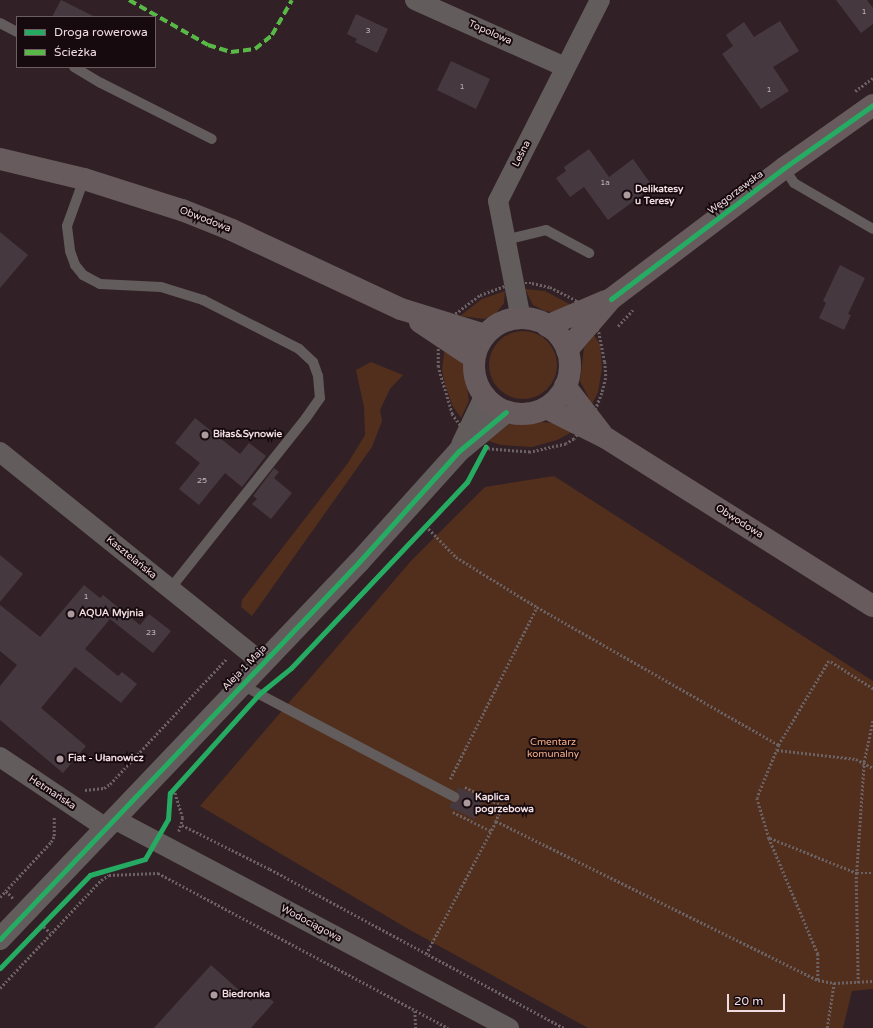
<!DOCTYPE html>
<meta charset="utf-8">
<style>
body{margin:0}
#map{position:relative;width:873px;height:1028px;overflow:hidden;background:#312126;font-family:"Varela Round",sans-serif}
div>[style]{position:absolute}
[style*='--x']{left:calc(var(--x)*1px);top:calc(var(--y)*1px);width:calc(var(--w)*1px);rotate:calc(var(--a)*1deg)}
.green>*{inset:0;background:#512f1c}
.round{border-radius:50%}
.building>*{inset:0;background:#46383f}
.path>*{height:2.5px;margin-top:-1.25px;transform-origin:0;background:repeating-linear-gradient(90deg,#6c6264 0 2px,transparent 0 4px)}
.service>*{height:10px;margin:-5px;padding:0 5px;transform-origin:5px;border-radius:5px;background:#635c5c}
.minor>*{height:20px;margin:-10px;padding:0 10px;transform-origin:10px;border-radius:10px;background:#635c5c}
.tertiary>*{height:22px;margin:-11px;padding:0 11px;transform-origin:11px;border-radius:11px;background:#635c5c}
.primary>*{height:22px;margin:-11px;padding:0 11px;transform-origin:11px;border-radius:11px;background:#675b5d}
.primary>.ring{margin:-11px;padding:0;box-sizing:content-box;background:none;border:22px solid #675b5d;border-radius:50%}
.quiet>*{height:4px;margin-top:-2px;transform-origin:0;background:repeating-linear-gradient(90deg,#58b947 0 8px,transparent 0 12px)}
.cycleway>*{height:5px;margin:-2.5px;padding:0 2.5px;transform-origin:2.5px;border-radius:2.5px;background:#26ab63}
.dots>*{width:11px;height:11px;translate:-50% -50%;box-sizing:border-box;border:2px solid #160a0e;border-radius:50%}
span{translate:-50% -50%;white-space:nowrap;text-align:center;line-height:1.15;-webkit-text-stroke:4px #160a0e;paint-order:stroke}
.number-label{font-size:8px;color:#c5b2b8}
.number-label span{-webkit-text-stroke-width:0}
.street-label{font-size:10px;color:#efdbe0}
.poi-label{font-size:10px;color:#efdbe0;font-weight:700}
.left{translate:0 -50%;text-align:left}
.park-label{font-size:10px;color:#f5af86}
.legend{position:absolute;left:16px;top:16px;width:140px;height:52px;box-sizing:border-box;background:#160a0e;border:1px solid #6d5e62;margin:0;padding:5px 7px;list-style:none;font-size:12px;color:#efdbe0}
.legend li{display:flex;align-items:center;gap:8px;height:20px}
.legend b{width:20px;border:1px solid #6d5e62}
.scale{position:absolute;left:727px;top:994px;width:58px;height:18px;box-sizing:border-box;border:2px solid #efdbe0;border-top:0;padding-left:5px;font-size:12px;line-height:14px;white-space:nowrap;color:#efdbe0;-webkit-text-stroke:3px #160a0e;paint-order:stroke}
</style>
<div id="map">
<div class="green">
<i style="clip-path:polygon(525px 289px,545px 291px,573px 306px,552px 312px,545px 311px,533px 305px)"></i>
<i style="clip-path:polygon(505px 291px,504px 303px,495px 315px,484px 319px,460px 316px,482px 299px)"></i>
<i class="round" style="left:489px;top:331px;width:68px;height:68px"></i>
<i style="clip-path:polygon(594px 335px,600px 345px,602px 368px,598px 392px,592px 404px,580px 381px,584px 348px)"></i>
<i style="clip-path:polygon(445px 346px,462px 363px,465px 371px,469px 401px,461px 418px,452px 405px,445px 384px,442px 370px)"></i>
<i style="clip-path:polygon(371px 362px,403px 375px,390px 389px,380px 410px,382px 421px,372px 447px,252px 616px,241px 607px,242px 600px,348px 463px,365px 435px,364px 407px,356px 370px)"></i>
<i style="clip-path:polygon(540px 422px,555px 423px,572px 432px,557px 440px,532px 447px,501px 445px,488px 441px,509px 424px)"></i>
<i style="clip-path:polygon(554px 476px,873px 681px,873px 989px,852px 991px,843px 1028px,588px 1028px,410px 930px,200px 806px,411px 561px,485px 487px)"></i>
</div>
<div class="building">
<i style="clip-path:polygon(61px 0,95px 17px,52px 17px)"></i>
<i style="clip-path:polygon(836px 0,867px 0,873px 8px,873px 24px,861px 33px)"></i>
<i style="clip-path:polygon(356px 14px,388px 29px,377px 53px,355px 42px,357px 39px,347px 34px)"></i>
<i style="clip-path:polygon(780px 21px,799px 51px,773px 67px,789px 91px,761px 109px,722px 54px,733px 46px,726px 35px,744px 22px,754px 37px)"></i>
<i style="clip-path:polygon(451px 61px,490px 79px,476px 109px,437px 90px)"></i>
<i style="clip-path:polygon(589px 149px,609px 177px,633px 159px,653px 187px,608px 220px,584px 187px,570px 197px,556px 178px,566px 171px,564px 167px)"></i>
<i style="clip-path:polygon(0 232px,28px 255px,0 288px)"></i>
<i style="clip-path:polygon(840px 265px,865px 278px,848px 314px,851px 315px,844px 330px,819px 318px,826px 303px,823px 301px)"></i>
<i style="clip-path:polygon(195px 418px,240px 454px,249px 443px,266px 456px,242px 487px,225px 473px,199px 505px,179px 489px,200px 463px,175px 443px)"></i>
<i style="clip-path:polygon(274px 468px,279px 472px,274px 478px,292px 493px,271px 519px,252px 504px,257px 499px,253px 496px)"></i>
<i style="clip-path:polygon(0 555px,23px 574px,0 602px)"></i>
<i style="clip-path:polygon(84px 585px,100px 598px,103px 595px,140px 625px,149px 614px,171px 631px,153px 653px,110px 619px,85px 649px,118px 676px,122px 672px,137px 684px,121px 703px,75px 667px,41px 708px,86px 746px,63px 773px,0 720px,0 686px,17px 665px,0 651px,0 605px,40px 637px)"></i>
<i style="clip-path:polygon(458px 787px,484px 799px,475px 819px,449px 807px,451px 803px,460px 800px,457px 791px)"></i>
<i style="clip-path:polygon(211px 965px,251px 1001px,260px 990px,274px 1002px,251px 1028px,154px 1028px)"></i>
</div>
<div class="path">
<i style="--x:855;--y:91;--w:22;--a:-36"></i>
<i style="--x:513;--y:283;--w:19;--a:0"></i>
<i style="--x:532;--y:283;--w:18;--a:13"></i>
<i style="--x:550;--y:287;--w:29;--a:27"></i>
<i style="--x:576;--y:300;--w:39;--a:54"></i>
<i style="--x:599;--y:332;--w:31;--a:79"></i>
<i style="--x:605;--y:362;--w:16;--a:86"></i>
<i style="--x:606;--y:378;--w:16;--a:105"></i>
<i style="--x:602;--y:393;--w:17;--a:111"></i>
<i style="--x:596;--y:409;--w:37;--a:126"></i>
<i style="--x:574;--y:439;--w:9;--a:148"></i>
<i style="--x:566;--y:444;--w:37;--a:167"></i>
<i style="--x:530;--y:452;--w:41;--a:-175.8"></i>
<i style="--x:489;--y:449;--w:26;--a:-148"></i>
<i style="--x:467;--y:435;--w:26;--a:-126"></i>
<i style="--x:452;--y:414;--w:49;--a:-106.6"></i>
<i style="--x:438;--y:367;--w:24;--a:-90"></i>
<i style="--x:438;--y:343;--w:30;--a:-63"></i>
<i style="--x:452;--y:316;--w:35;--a:-37"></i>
<i style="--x:480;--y:295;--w:35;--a:-20"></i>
<i style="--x:618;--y:326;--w:23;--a:-47"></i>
<i style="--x:426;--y:526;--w:43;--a:45.9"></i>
<i style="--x:456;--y:557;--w:95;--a:31.7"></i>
<i style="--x:537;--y:607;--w:279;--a:29.7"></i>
<i style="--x:873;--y:689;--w:52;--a:-147.5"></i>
<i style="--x:829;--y:661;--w:98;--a:120.8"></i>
<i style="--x:779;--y:745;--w:57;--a:112.5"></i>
<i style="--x:757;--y:798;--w:42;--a:73.3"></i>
<i style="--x:769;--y:838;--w:126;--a:67.1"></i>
<i style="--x:818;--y:954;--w:26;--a:90"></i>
<i style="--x:818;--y:980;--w:16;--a:11"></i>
<i style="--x:834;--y:983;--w:39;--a:-3"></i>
<i style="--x:777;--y:750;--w:80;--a:6.5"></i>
<i style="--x:856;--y:759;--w:19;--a:28"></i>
<i style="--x:450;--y:779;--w:193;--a:-63.2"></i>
<i style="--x:465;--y:787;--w:42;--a:26.6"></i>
<i style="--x:503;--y:806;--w:17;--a:115"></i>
<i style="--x:174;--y:789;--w:30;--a:73"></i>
<i style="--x:183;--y:818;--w:14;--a:107"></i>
<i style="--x:85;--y:790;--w:19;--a:-6"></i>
<i style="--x:104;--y:788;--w:7;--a:-34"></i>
<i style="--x:110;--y:784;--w:171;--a:-47.1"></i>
<i style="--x:453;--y:812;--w:42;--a:26.6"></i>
<i style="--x:182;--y:825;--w:98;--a:26.6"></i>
<i style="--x:270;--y:869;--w:334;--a:28.4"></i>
<i style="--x:770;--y:838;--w:94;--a:21.9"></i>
<i style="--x:857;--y:873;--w:16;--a:0"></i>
<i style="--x:6;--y:891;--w:10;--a:45"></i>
<i style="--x:0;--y:897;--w:75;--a:-47.2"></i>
<i style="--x:51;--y:842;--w:7;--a:-63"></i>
<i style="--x:54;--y:836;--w:19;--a:-90"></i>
<i style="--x:41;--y:924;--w:13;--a:42"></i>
<i style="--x:426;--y:954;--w:150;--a:-62.2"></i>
<i style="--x:496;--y:821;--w:359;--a:26.3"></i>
<i style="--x:858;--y:983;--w:104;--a:-91.1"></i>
<i style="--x:856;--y:879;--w:117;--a:-86.1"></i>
<i style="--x:864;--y:762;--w:44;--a:-78.2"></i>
<i style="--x:0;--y:988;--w:148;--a:-46.9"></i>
<i style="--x:101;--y:880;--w:9;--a:-32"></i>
<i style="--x:109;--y:875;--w:49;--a:-2.3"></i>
<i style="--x:158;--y:873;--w:329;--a:28.1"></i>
<i style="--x:415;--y:1011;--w:17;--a:87"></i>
<i style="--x:827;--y:1028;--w:46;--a:-81.2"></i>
</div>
<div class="service">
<i style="--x:0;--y:23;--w:19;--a:28"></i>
<i style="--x:74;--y:67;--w:31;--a:31"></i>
<i style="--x:101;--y:83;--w:124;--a:26.8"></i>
<i style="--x:784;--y:168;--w:18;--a:56"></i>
<i style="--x:794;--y:183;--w:91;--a:30.2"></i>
<i style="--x:84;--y:179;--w:50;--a:109.9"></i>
<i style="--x:67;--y:226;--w:25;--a:83"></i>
<i style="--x:70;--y:251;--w:15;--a:70"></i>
<i style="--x:75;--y:265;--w:13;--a:51"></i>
<i style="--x:83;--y:275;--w:19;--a:28"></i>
<i style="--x:100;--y:284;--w:61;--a:2.8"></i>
<i style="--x:161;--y:287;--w:44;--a:17.2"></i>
<i style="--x:203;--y:300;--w:108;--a:27"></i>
<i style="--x:299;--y:349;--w:19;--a:43"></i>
<i style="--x:313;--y:362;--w:15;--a:70"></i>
<i style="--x:318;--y:376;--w:22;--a:85"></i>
<i style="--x:320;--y:398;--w:24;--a:125"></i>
<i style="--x:306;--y:418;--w:218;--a:128.5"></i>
<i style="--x:505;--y:240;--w:42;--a:-13.7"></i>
<i style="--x:546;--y:230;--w:49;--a:28.1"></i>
<i style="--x:242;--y:685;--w:240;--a:27.8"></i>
</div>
<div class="minor">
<i style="--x:415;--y:0;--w:164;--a:24.1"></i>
<i style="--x:521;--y:319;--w:120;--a:-101"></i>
<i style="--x:498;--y:201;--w:225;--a:-63.1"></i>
<i style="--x:0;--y:452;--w:336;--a:38.8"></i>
<i style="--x:0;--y:757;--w:128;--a:33.8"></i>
<i style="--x:114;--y:819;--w:447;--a:27.9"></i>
</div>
<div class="tertiary">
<i style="--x:462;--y:445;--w:53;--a:-64.4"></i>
<i style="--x:0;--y:939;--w:521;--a:-46.4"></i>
<i style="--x:359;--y:562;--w:149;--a:-48"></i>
<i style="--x:459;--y:451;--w:61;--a:-39.7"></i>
</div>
<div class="primary">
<i style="--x:0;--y:159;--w:86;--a:13.4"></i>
<i style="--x:84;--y:179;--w:103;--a:17.6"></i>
<i style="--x:182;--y:210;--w:54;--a:21.8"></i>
<i style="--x:232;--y:230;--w:187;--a:25.1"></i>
<i style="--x:401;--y:309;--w:88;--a:17.2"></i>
<i class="ring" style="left:474px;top:318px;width:74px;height:74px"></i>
<i style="--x:420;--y:322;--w:65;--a:33.7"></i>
<i style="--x:547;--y:326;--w:64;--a:-23"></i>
<i style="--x:567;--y:350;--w:67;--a:-49.2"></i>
<i style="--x:611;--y:299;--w:217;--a:-37.1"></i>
<i style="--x:784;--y:168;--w:109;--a:-35.3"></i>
<i style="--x:565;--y:386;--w:59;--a:52.5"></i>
<i style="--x:546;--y:408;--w:67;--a:26.6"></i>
<i style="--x:606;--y:438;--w:315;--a:32.2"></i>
</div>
<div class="quiet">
<i style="--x:129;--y:0;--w:91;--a:29.7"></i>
<i style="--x:208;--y:45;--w:24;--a:17"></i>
<i style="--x:231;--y:52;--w:24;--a:-7"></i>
<i style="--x:255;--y:49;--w:22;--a:-39"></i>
<i style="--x:272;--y:35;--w:40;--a:-60.3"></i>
</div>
<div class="cycleway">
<i style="--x:611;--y:299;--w:217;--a:-37.1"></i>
<i style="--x:784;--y:168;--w:109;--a:-35.3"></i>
<i style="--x:0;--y:939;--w:521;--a:-46.4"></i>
<i style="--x:359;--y:562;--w:149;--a:-48"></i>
<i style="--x:459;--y:451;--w:61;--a:-39.7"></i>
<i style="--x:0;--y:968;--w:129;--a:-45.9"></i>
<i style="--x:90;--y:875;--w:57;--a:-16.2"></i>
<i style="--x:145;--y:859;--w:46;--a:-60.1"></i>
<i style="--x:168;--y:819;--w:26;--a:-86"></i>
<i style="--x:170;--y:793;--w:133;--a:-48"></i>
<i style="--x:259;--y:694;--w:41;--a:-39.1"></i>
<i style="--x:291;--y:668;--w:256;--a:-46.6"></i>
<i style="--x:467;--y:482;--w:40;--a:-62"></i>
</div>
<div class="dots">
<i style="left:627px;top:195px;background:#ac9a9f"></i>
<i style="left:205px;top:435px;background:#ac9a9f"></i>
<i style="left:71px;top:614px;background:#ac9a9f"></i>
<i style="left:60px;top:759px;background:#ac9a9f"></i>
<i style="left:467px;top:803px;background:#ac9a9f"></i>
<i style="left:214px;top:995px;background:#ac9a9f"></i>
</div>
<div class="number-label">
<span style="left:864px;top:12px">1</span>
<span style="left:368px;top:31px">3</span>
<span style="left:462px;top:87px">1</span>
<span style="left:769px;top:90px">1</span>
<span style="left:605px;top:183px">1a</span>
<span style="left:202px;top:481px">25</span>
<span style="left:86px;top:597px">1</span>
<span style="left:151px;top:633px">23</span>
</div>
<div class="street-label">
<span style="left:490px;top:33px;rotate:24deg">Topolowa</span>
<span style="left:522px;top:154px;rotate:-63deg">Leśna</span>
<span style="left:736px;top:193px;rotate:-37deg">Węgorzewska</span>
<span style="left:205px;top:220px;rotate:21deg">Obwodowa</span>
<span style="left:739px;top:522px;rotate:32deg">Obwodowa</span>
<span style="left:131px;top:558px;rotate:39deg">Kasztelańska</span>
<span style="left:245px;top:668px;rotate:-46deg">Aleja 1 Maja</span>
<span style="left:52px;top:793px;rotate:33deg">Hetmańska</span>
<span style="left:311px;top:924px;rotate:28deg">Wodociągowa</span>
</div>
<div class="poi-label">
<span class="left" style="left:635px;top:195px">Delikatesy<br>u Teresy</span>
<span class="left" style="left:213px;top:435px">Biłas&amp;Synowie</span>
<span class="left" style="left:79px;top:614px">AQUA Myjnia</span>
<span class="left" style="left:68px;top:759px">Fiat - Ułanowicz</span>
<span class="left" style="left:475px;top:803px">Kaplica<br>pogrzebowa</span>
<span class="left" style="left:222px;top:995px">Biedronka</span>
</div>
<div class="park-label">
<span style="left:553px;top:748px">Cmentarz<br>komunalny</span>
</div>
<ul class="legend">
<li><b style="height:5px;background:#26ab63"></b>Droga rowerowa</li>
<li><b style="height:5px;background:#58b947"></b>Ścieżka</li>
</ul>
<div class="scale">20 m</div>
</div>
